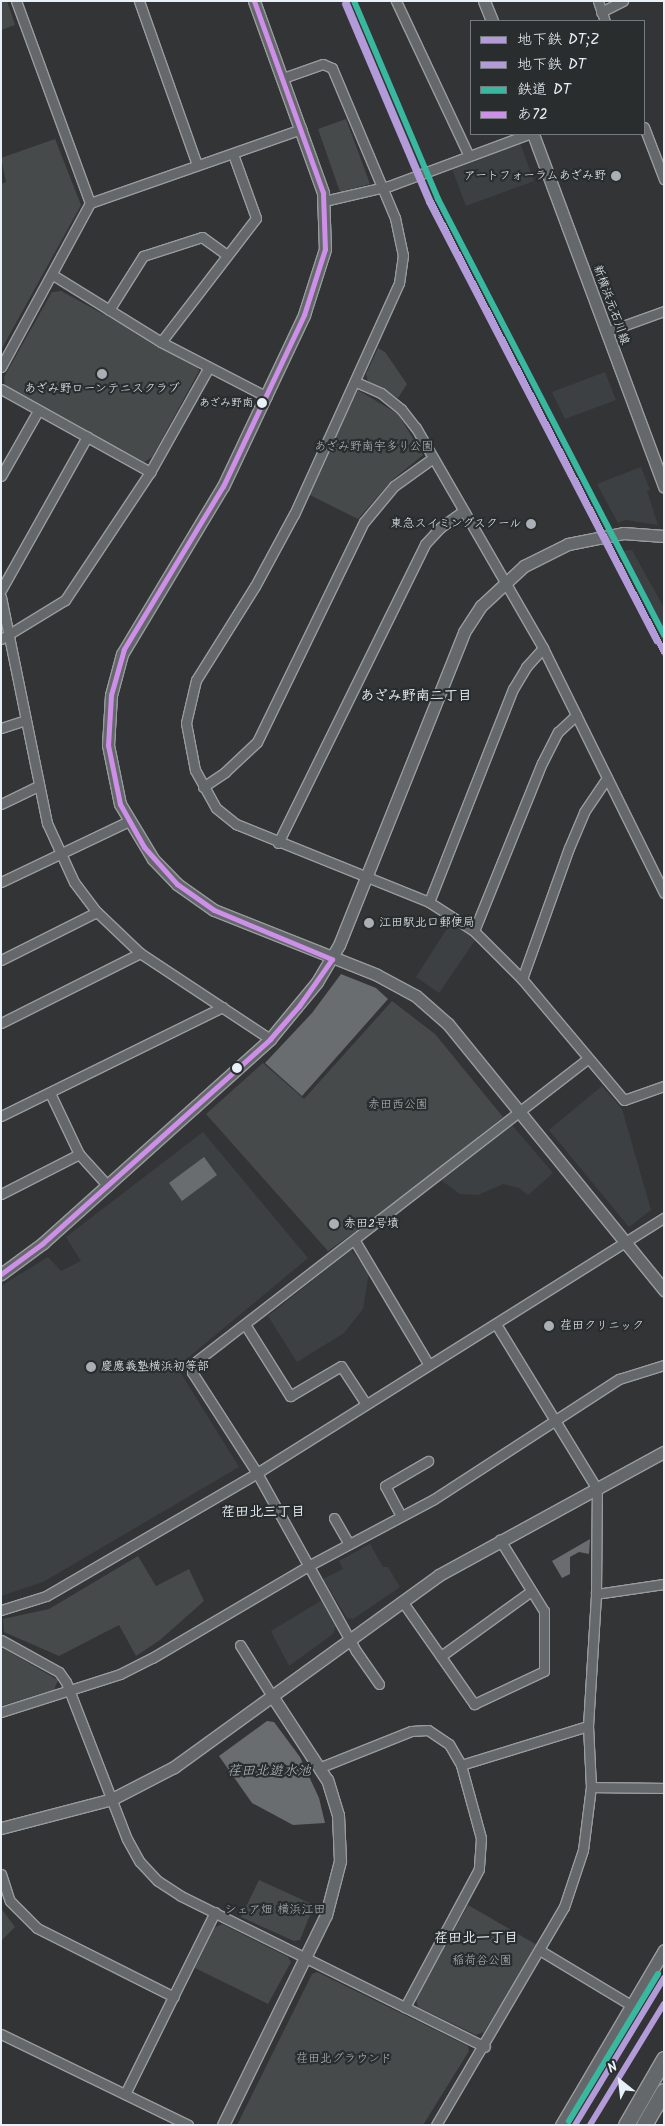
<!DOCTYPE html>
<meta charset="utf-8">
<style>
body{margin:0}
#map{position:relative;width:665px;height:2126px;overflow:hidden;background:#333435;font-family:Kalam,"Klee One",sans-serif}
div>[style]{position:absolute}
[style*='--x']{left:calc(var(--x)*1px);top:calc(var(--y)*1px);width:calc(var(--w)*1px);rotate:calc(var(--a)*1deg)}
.built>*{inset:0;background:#3d4042}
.green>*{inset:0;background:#464a4b}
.water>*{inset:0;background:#696d70}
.roads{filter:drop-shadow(1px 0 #999b9e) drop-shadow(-1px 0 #999b9e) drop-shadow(0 1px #999b9e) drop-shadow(0 -1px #999b9e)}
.minor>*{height:9px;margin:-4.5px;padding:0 4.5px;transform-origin:4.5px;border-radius:4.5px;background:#64686b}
.tertiary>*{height:11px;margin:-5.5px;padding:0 5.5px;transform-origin:5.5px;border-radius:5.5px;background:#64686b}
.trunk>*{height:15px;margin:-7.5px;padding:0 7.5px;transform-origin:7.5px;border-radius:7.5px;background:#64686b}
.bus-1>*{height:5px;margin:-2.5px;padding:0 2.5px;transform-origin:2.5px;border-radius:2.5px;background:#ce8fe9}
.rail-1>*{height:6px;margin:-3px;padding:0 3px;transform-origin:3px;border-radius:3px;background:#38b99f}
.metro-1>*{height:6px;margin:-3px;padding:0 3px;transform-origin:3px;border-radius:3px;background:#b29bd8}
.metro-2>*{height:6px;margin:-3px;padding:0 3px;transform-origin:3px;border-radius:3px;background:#b29bd8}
.dots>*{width:14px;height:14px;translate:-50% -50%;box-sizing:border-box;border:2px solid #2a2d2e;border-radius:50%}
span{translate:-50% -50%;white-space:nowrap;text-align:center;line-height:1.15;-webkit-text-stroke:4.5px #2a2d2e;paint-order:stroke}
.bus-label{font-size:11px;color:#e8f1f8}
.right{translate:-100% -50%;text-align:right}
.poi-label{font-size:12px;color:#e8f1f8}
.left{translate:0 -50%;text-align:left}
.street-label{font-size:12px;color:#e8f1f8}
.park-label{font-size:12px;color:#b0b8bd}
.neighbourhood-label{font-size:14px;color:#e8f1f8;font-weight:700}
.water-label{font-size:14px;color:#b1b8be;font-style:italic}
.frame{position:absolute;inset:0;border:2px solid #e8f1f8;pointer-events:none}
.legend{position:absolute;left:470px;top:20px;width:175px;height:115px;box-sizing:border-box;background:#2a2d2e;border:1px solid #767b7f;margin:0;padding:6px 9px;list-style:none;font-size:15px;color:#e8f1f8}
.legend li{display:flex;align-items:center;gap:10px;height:25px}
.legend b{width:25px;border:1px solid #767b7f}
.north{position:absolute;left:595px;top:2056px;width:50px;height:50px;-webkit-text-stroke:4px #2a2d2e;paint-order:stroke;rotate:331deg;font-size:14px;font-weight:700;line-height:20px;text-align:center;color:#e8f1f8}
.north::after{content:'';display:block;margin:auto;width:18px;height:22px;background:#e8f1f8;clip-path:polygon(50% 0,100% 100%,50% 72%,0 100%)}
</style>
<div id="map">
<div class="built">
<i style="clip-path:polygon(520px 143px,534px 181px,466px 206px,452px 169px)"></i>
<i style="clip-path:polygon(605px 372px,616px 400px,565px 419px,552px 392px)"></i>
<i style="clip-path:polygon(641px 467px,650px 490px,647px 491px,658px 525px,626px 520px,618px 523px,597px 484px)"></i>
<i style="clip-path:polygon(632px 550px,664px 608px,664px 630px,623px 551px)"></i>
<i style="clip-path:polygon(450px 924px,476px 939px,439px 993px,416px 977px)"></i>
<i style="clip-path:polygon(602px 1086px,622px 1109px,651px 1210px,629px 1227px,549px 1130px)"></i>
<i style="clip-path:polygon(512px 1125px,553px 1173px,528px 1195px,519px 1188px,503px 1184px,478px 1195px,460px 1194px,441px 1180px)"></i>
<i style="clip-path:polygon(203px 1132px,308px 1258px,183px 1362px,180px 1372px,239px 1467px,43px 1582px,1px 1596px,1px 1286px,48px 1257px,61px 1271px,81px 1261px,66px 1237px)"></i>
<i style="clip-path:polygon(351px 1250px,369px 1272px,363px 1309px,344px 1333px,297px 1362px,268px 1316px)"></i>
<i style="clip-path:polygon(370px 1544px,383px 1567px,388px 1567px,400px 1587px,353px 1619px,347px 1618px,323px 1579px,343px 1569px,339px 1561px)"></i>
<i style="clip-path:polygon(322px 1600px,336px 1625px,333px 1634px,289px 1666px,271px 1631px)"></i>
</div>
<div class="green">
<i style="clip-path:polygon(1px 1px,7px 1px,15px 25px,1px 30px)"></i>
<i style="clip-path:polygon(346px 119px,370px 184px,340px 192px,318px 129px)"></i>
<i style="clip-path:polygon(55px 139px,81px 205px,1px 350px,1px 184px,6px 182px,1px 158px)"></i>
<i style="clip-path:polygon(61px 291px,196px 365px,199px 371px,152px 457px,144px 462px,5px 387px,4px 377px,52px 292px)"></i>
<i style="clip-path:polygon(378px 348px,385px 352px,407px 384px,398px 398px,368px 381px,366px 374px)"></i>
<i style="clip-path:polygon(358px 390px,398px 414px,423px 455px,392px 480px,358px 519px,308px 494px)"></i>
<i style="clip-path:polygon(392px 1001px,435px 1034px,503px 1117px,397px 1202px,328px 1251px,206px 1114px,263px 1063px,304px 1099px)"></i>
<i style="clip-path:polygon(138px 1556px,156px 1586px,189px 1569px,204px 1601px,160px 1640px,136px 1656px,119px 1625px,59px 1656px,4px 1632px,3px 1619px,49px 1609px)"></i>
<i style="clip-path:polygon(1px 1647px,58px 1680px,54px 1690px,1px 1706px)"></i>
<i style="clip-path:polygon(259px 1880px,314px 1905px,300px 1940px,294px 1941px,241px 1917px)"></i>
<i style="clip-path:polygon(468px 1905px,537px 1945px,484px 2032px,476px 2035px,418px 2007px,416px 1999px)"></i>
<i style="clip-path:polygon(1px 1908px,15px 1927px,1px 1941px)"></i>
<i style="clip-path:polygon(222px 1924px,288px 1957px,291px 1962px,268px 2004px,195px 1968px,214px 1928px)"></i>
<i style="clip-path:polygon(317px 1972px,468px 2046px,469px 2051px,423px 2125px,237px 2125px,312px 1974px)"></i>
</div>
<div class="water">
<i style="clip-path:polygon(341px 974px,376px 988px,388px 999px,302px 1096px,265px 1063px,312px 1013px)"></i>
<i style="clip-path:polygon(204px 1157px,217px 1175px,182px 1201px,169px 1183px)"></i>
<i style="clip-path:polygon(590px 1539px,589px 1554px,579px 1552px,570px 1557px,570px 1574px,562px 1578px,552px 1561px)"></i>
<i style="clip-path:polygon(267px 1721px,274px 1722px,300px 1757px,319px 1798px,325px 1823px,293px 1825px,252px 1803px,219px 1756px)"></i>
</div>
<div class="roads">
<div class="minor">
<i style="--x:139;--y:1;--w:174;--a:70.5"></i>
<i style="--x:396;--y:1;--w:171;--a:64.8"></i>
<i style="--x:598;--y:1;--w:21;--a:71"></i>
<i style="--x:601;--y:12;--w:25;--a:-27"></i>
<i style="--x:283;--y:78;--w:42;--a:-19.3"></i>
<i style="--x:323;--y:64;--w:10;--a:24"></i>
<i style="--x:332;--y:68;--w:163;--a:67.2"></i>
<i style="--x:395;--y:218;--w:38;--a:78"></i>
<i style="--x:403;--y:255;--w:28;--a:98"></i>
<i style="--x:399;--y:283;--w:254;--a:114.4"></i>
<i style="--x:294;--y:514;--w:82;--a:118.4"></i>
<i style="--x:255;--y:586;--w:111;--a:122.1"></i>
<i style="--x:196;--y:680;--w:44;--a:103.1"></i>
<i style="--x:186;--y:723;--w:48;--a:79.2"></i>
<i style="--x:195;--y:770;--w:43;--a:61.1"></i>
<i style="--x:216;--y:808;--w:26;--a:39"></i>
<i style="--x:236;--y:824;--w:208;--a:22"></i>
<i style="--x:429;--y:902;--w:54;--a:32.8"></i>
<i style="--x:474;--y:931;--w:68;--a:45"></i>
<i style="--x:522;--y:979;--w:158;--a:49.9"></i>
<i style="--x:624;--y:1100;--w:42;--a:-19.3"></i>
<i style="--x:644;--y:127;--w:56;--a:69"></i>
<i style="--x:324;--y:201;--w:67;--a:-13"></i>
<i style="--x:389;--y:186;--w:149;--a:-20.4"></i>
<i style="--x:90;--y:203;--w:224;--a:-19.3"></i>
<i style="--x:53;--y:275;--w:127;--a:31.8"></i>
<i style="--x:161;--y:342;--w:119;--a:27.4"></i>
<i style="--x:109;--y:310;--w:64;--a:-57.8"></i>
<i style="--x:143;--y:256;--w:62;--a:-17.9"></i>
<i style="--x:202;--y:237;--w:31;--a:36"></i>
<i style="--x:606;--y:332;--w:62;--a:-19.9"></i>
<i style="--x:161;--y:342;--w:156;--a:-52.5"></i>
<i style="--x:256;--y:218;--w:68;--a:-109.8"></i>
<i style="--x:1;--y:367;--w:187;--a:-61.5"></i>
<i style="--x:90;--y:203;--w:215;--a:-110.1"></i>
<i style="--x:356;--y:382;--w:27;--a:24"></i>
<i style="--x:381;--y:393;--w:26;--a:39"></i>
<i style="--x:401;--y:409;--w:24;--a:52"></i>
<i style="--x:416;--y:428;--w:254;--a:60"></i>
<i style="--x:543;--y:648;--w:273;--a:63.7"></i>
<i style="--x:1;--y:389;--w:171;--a:29.1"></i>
<i style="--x:1;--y:476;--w:75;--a:-60.4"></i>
<i style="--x:1;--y:590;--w:176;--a:-60.7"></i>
<i style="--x:1;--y:597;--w:231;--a:78.5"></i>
<i style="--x:47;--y:823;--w:65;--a:65.4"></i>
<i style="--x:74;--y:882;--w:38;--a:53"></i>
<i style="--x:97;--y:912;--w:59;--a:43.6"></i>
<i style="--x:140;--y:953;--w:156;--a:33.5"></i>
<i style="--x:1;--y:639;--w:75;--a:-31.4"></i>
<i style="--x:65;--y:600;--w:154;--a:-56.4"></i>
<i style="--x:150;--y:472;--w:120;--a:-60.7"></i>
<i style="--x:1;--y:728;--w:26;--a:-18"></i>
<i style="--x:203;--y:787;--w:27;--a:-34"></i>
<i style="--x:225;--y:772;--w:44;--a:-43.2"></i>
<i style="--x:257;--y:742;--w:245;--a:-64.1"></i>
<i style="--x:364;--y:522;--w:47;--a:-50.2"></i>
<i style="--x:394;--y:486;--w:48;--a:-35.7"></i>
<i style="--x:1;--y:804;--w:41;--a:-25.9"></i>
<i style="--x:278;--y:843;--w:333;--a:-63.8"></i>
<i style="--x:425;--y:544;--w:23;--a:-47"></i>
<i style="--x:441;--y:527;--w:27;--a:-36"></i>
<i style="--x:1;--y:882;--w:142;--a:-25.5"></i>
<i style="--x:429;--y:902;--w:229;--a:-68.5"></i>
<i style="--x:513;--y:689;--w:26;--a:-59"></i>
<i style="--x:526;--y:667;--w:25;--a:-48"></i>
<i style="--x:474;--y:931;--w:181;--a:-68"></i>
<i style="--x:542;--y:763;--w:35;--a:-63"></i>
<i style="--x:558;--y:732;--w:25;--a:-43"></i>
<i style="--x:1;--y:960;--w:107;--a:-26.6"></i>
<i style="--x:522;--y:979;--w:139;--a:-70.3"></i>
<i style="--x:569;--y:848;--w:39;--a:-67"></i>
<i style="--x:584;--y:812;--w:41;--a:-55.9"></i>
<i style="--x:1;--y:1023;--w:156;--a:-26.7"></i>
<i style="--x:50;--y:1093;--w:68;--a:64.6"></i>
<i style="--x:79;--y:1154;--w:43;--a:47.8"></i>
<i style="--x:1;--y:1116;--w:247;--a:-26.2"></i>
<i style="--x:1;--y:1194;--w:88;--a:-27.1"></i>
<i style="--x:355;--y:1241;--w:144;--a:59.2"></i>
<i style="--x:246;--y:1326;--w:83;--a:57.8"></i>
<i style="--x:290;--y:1396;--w:59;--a:-30.5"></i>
<i style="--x:341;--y:1366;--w:45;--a:56.7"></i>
<i style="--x:401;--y:1516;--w:34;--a:-118"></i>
<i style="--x:385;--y:1486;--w:50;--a:-30.2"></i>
<i style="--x:334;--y:1518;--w:30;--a:60"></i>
<i style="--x:596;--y:1594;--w:69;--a:-8.4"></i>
<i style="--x:402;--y:1601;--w:126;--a:55"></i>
<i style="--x:474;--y:1704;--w:77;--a:-25.2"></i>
<i style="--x:544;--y:1671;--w:60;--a:-90"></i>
<i style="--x:544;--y:1611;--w:84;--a:-121.8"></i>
<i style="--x:1;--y:1610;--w:47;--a:-17.3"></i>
<i style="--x:46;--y:1596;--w:244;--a:-30.2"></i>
<i style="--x:257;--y:1473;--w:480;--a:-32.1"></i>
<i style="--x:1;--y:1640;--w:66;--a:28.9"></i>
<i style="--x:59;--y:1672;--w:12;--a:55"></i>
<i style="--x:66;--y:1682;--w:168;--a:68.8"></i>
<i style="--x:127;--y:1839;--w:26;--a:61"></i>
<i style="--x:140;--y:1862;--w:26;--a:47"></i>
<i style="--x:158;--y:1881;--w:27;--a:33"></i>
<i style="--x:181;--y:1896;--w:339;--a:26.4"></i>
<i style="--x:240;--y:1645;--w:60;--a:57.9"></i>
<i style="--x:441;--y:1656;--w:111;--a:-35.8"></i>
<i style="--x:379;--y:1684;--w:40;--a:-124.9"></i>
<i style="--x:356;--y:1651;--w:204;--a:-119.1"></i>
<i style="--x:257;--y:1473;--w:120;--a:-122.8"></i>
<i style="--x:192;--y:1372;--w:9;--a:-77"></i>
<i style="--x:194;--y:1363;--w:498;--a:-37.7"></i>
<i style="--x:1;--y:1712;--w:125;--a:-17.7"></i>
<i style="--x:120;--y:1674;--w:36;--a:-27"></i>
<i style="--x:152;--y:1658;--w:183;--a:-30.5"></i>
<i style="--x:310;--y:1565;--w:140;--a:-28"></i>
<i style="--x:434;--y:1499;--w:221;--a:-33"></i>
<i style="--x:619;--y:1379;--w:47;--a:-17.3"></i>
<i style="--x:461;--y:1765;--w:133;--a:-17.1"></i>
<i style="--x:321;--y:1767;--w:97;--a:-21.8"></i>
<i style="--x:411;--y:1731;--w:17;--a:-3"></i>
<i style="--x:428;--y:1730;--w:25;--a:34"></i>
<i style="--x:449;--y:1744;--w:24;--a:60"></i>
<i style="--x:461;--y:1765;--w:76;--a:74.7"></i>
<i style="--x:481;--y:1838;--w:31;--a:94"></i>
<i style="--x:479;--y:1869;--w:157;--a:118.2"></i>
<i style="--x:591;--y:1787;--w:73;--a:0.8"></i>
<i style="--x:1;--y:1874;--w:28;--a:72"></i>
<i style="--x:10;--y:1901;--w:38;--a:45"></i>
<i style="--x:37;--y:1928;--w:153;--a:26.7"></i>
<i style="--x:541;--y:1951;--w:105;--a:31"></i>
<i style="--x:1;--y:2034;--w:208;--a:25.9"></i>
<i style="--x:125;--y:2094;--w:203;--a:-63.7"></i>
<i style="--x:436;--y:2125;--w:253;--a:-59.6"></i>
<i style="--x:564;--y:1907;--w:60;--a:-71.6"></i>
<i style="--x:583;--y:1850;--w:64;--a:-82.8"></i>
<i style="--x:591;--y:1787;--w:61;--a:-92.8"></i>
<i style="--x:588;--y:1726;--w:132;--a:-86.5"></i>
<i style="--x:596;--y:1594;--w:105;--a:-89.5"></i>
<i style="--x:597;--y:1489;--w:193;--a:-121.5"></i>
</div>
<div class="tertiary">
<i style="--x:254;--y:1;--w:204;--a:70.2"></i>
<i style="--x:323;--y:193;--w:56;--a:88"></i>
<i style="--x:325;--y:249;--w:69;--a:107.7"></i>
<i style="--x:304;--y:315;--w:189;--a:115.3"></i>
<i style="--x:223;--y:486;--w:196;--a:121"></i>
<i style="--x:122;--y:654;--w:42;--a:105"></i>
<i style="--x:111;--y:695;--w:50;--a:93.4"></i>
<i style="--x:108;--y:745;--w:60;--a:78.5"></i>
<i style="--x:120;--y:804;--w:64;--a:59"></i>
<i style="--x:153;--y:859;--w:35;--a:46"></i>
<i style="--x:177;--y:884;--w:45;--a:35.1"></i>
<i style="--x:214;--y:910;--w:175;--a:21.7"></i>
<i style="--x:377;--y:975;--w:44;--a:28.3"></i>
<i style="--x:416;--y:996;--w:43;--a:41.2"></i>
<i style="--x:448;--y:1024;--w:343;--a:50.9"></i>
<i style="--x:484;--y:1;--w:22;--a:68"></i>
<i style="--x:533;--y:134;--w:376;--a:69.6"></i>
<i style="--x:1;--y:1274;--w:52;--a:-36.4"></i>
<i style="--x:43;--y:1243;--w:305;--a:-41.9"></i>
<i style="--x:270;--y:1039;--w:74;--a:-50.5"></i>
<i style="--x:317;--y:982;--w:43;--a:-59.3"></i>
<i style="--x:339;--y:945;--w:337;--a:-68.2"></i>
<i style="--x:464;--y:632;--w:31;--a:-57"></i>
<i style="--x:481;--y:606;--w:59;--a:-42.9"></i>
<i style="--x:524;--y:566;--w:49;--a:-26.6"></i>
<i style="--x:568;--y:544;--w:56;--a:-11.3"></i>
<i style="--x:623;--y:533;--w:41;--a:4.2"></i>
<i style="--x:1;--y:1828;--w:115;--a:-14.6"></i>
<i style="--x:112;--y:1799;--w:70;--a:-27.3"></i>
<i style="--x:174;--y:1767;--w:327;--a:-35.9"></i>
<i style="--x:439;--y:1575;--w:256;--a:-28.7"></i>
<i style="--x:223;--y:2125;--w:234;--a:-63.9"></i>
<i style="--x:326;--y:1915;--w:56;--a:-75.5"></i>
<i style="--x:340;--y:1861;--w:46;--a:-92.5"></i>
<i style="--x:338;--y:1815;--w:37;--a:-107"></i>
<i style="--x:327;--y:1780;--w:100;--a:-123.2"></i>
<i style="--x:561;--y:2125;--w:203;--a:-59.5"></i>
</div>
<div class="trunk">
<i style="--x:626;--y:2125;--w:76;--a:-60.1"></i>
<i style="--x:644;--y:2125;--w:39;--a:-60"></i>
</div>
</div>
<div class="bus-1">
<i style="--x:254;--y:1;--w:204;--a:70.2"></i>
<i style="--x:323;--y:193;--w:56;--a:88"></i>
<i style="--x:325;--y:249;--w:69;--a:107.7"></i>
<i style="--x:304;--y:315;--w:189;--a:115.3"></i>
<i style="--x:223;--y:486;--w:191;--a:121.3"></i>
<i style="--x:124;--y:649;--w:48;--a:105.8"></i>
<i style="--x:111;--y:695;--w:50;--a:93.4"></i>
<i style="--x:108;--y:745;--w:60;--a:78.5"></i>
<i style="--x:120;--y:804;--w:49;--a:60.8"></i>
<i style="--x:144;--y:847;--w:50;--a:48.3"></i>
<i style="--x:177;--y:884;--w:45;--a:35.1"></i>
<i style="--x:214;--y:910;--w:128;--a:22.6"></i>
<i style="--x:1;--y:1274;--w:52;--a:-36.4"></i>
<i style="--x:43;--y:1243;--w:305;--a:-41.9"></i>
<i style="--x:270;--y:1039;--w:44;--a:-48.7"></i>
<i style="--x:299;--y:1006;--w:57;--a:-54.9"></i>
</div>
<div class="rail-1">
<i style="--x:354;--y:1;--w:215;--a:67"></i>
<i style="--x:438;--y:199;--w:491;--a:62.6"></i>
<i style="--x:569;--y:2121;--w:172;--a:-58.8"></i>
</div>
<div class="metro-1">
<i style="--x:346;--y:1;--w:218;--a:67.1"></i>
<i style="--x:431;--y:202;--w:507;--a:62.63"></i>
<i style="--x:575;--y:2125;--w:172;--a:-58.8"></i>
</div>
<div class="metro-2">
<i style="--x:345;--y:4;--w:215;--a:67"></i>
<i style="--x:429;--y:202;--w:495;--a:62.6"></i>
<i style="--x:590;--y:2125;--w:142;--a:-58.6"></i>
</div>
<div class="dots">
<i style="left:616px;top:176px;background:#a9afb4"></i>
<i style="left:102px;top:374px;background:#a9afb4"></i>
<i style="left:262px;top:403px;background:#e8f1f8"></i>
<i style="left:531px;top:524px;background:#a9afb4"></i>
<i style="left:369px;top:923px;background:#a9afb4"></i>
<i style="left:237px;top:1068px;background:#e8f1f8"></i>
<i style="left:334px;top:1224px;background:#a9afb4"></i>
<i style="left:549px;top:1326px;background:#a9afb4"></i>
<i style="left:91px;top:1367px;background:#a9afb4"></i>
</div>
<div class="bus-label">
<span class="right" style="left:253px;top:403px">あざみ野南</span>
</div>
<div class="poi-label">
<span class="right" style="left:606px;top:176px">アートフォーラムあざみ野</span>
<span style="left:102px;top:389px">あざみ野ローンテニスクラブ</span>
<span class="right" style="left:521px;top:524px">東急スイミングスクール</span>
<span class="left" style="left:379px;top:923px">江田駅北口郵便局</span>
<span class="left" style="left:344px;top:1224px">赤田2号墳</span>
<span class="left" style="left:560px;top:1326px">荏田クリニック</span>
<span class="left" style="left:101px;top:1367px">慶應義塾横浜初等部</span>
</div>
<div class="street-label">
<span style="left:611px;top:305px;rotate:70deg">新横浜元石川線</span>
</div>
<div class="park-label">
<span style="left:374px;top:447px">あざみ野南宇多り公園</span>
<span style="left:398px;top:1105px">赤田西公園</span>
<span style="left:275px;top:1910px">シェア畑 横浜江田</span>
<span style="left:482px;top:1961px">稲荷谷公園</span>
<span style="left:344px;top:2059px">荏田北グラウンド</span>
</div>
<div class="neighbourhood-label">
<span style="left:416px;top:696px">あざみ野南二丁目</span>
<span style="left:263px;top:1512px">荏田北三丁目</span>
<span style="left:476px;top:1938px">荏田北一丁目</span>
</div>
<div class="water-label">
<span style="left:269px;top:1771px">荏田北遊水池</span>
</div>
<div class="frame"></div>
<ul class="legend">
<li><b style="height:6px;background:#b29bd8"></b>地下鉄 DT;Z</li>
<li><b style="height:6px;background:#b29bd8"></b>地下鉄 DT</li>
<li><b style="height:6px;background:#38b99f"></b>鉄道 DT</li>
<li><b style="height:6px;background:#ce8fe9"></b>あ72</li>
</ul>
<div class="north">N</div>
</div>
